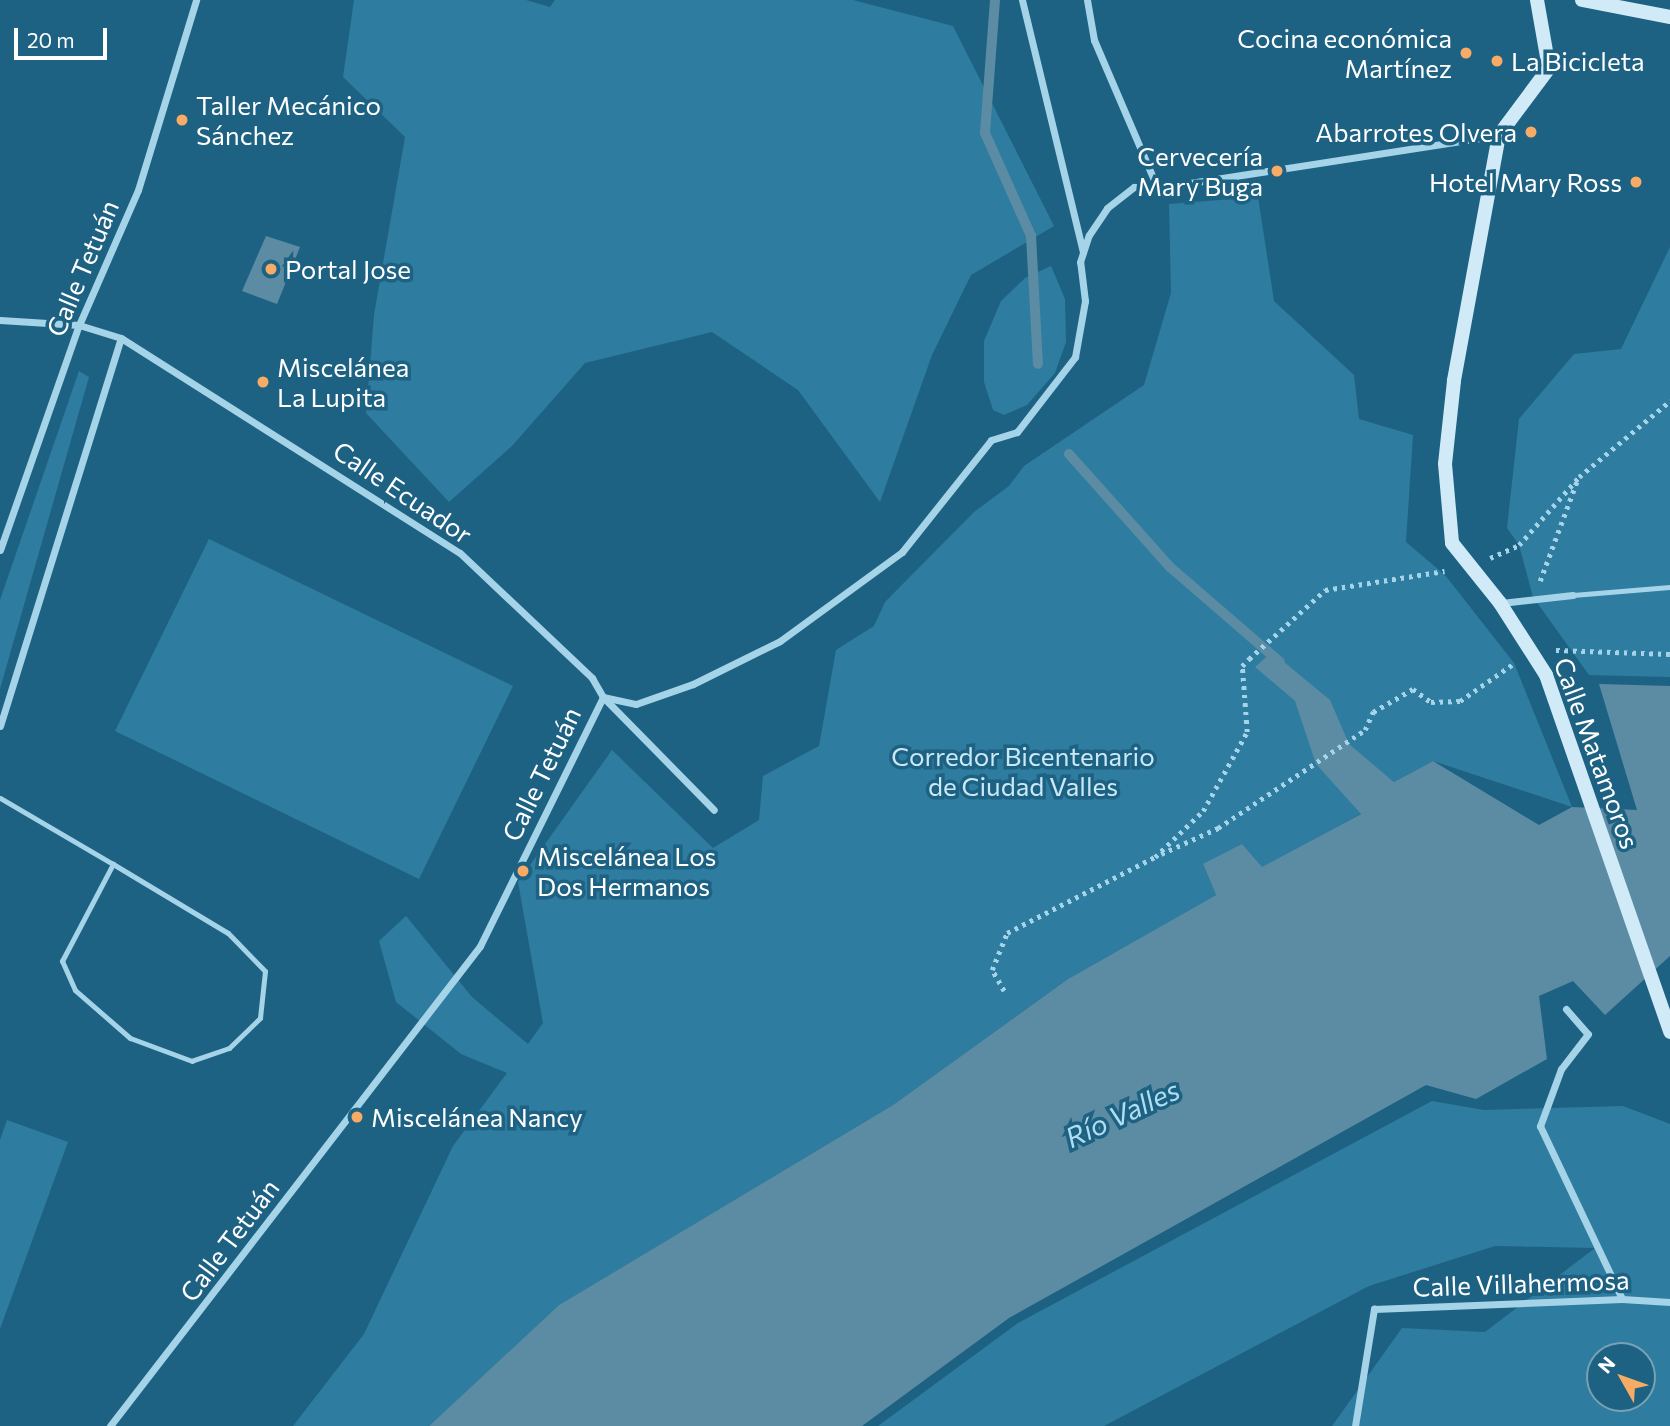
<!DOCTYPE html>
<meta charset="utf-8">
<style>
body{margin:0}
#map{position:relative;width:1670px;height:1426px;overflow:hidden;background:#1e6283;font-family:Commissioner,sans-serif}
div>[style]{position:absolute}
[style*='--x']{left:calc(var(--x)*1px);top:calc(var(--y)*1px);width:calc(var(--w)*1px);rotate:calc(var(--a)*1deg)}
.green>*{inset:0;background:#2e7ca0}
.water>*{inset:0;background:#5c8ca3}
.stream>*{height:10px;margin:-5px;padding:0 5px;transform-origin:5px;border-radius:5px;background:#5c8ca3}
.path>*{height:4.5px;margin-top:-2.25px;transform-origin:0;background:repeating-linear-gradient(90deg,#a5d4e9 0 3.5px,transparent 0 8.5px)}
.lane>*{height:5px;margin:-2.5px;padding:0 2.5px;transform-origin:2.5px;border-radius:2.5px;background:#a5d4e9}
.street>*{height:7px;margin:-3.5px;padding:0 3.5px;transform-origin:3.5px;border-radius:3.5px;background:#a5d4e9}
.secondary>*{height:14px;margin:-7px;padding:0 7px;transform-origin:7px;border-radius:7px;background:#d0eaf7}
.dots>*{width:19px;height:19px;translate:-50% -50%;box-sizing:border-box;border:4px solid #1e6283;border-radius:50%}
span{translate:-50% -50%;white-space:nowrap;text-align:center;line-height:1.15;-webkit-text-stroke:7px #1e6283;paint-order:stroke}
.poi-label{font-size:26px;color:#fff}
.right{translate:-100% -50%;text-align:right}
.left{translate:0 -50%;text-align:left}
.street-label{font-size:26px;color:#fff}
.park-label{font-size:26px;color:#cae9f7}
.water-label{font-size:28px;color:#b1ddf1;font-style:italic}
.north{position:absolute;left:1586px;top:1342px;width:70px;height:70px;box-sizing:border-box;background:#1e6283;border:2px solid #78a1b5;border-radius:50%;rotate:310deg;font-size:19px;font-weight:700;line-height:28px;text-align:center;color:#fff}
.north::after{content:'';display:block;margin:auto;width:24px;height:32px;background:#f8ab64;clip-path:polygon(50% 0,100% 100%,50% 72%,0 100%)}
.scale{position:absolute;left:14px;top:28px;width:93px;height:32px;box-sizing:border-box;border:4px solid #fff;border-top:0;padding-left:9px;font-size:21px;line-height:24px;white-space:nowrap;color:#fff;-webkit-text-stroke:5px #1e6283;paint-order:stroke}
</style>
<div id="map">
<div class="green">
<i style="clip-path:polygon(354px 0,526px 0,550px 7px,555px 0,853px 0,953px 26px,1054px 226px,971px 275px,932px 355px,880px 502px,798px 390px,712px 332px,585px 363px,512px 446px,449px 502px,366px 413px,374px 315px,405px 137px,343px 77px)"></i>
<i style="clip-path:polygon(1258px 197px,1274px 301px,1354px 375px,1359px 419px,1413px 435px,1406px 542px,1445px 575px,1514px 663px,1572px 807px,1433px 761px,1394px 782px,1255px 668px,1295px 701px,1362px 813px,1262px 868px,1203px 864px,1216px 895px,1068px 979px,893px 1105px,559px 1305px,429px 1426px,293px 1426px,364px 1334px,453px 1146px,507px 1073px,461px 1054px,396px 1002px,379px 941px,406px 916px,472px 997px,528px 1044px,543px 1023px,518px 882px,612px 750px,713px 848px,759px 820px,763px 776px,819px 746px,836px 650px,874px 626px,885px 602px,974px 512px,1009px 486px,1024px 466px,1144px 385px,1171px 293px,1169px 204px)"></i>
<i style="clip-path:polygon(1670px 247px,1670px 677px,1589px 675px,1533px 597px,1519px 545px,1507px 528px,1519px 419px,1574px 354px,1621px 349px)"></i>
<i style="clip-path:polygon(1051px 266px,1065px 299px,1066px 342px,1055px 373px,1027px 405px,1004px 415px,993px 410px,984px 382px,984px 341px,1001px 301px,1025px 278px)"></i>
<i style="clip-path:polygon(79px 371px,89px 377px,0 689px,0 600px)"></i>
<i style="clip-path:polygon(209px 539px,513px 686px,419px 879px,115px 731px)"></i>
<i style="clip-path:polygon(evenodd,1432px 1101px,1484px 1110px,1623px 1106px,1670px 1124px,1670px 1426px,1332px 1426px,1402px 1328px,1485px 1332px,1595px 1248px,1495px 1246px,1369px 1286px,1104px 1426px,878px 1426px,1018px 1323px,1432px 1101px,1600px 1356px,1642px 1356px,1642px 1398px,1600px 1398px,1600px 1356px)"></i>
<i style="clip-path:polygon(7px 1120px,68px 1142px,0 1329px,0 1140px)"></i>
</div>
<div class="water">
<i style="clip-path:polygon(266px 236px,300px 247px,277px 304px,242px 291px)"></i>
<i style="clip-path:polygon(1272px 652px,1330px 700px,1349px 744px,1394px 782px,1433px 761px,1539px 825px,1572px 807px,1637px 810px,1599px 684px,1670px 686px,1670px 956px,1605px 1015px,1573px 981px,1539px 996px,1547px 1059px,1476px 1099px,1426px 1085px,1009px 1318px,862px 1426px,429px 1426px,559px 1305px,893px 1105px,1068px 979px,1216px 895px,1203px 864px,1242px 844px,1262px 867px,1361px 814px,1316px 764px,1295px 701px,1255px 667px)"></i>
</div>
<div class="stream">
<i style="--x:995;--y:0;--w:133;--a:94.3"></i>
<i style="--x:985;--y:133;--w:113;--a:65.9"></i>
<i style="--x:1031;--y:236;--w:128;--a:86.9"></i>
<i style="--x:1069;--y:454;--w:152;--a:48.2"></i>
<i style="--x:1170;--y:567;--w:145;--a:40.8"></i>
</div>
<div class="path">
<i style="--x:1490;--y:558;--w:32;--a:-24"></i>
<i style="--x:1519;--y:545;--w:91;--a:-48.6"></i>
<i style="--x:1579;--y:477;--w:119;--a:-39.9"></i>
<i style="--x:1540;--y:581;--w:107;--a:-69.7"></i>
<i style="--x:1556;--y:650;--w:114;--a:2"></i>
<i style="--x:1161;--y:854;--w:63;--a:-24.5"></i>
<i style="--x:1218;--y:828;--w:177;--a:-33.7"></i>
<i style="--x:1365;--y:730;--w:20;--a:-66"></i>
<i style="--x:1373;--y:712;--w:46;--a:-29.9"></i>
<i style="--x:1413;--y:689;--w:22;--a:36"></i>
<i style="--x:1431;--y:702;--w:29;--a:-2"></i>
<i style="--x:1460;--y:701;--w:65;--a:-34.9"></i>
<i style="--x:1004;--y:991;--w:24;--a:-120"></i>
<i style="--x:992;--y:970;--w:40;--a:-68"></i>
<i style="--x:1007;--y:933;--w:166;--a:-27.2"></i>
<i style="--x:1155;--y:857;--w:66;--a:-43.8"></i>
<i style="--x:1203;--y:811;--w:90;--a:-60.9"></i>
<i style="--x:1247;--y:732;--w:66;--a:-94.3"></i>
<i style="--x:1242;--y:666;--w:10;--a:-45"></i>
<i style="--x:1249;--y:659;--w:103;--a:-42.2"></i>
<i style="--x:1325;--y:590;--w:121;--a:-9"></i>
</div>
<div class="lane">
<i style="--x:1573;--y:595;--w:97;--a:-4.7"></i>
<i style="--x:0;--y:798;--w:131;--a:30.3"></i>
<i style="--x:113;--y:864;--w:134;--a:31"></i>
<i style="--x:228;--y:933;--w:53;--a:45.8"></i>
<i style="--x:265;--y:971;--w:47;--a:96.1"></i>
<i style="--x:260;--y:1018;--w:43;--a:135.9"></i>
<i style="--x:229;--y:1048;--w:39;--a:161"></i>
<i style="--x:192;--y:1061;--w:66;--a:-159.6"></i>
<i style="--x:130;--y:1038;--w:73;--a:-138.9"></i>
<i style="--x:75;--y:990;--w:32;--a:-114"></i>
<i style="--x:62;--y:961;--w:110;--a:-62.3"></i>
</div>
<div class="street">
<i style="--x:1022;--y:0;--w:259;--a:76.4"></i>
<i style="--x:1087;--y:0;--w:41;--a:80.1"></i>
<i style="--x:1094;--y:40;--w:160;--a:66.8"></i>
<i style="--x:0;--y:320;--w:79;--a:3.6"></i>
<i style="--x:79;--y:325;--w:44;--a:17.2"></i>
<i style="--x:121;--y:338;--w:401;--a:32.4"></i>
<i style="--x:460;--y:553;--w:182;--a:43.4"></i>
<i style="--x:592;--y:678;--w:22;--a:60"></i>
<i style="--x:603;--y:697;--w:158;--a:45.5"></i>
<i style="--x:0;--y:550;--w:238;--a:-70.7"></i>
<i style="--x:79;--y:325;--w:147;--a:-66.4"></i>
<i style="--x:138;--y:190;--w:199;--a:-73"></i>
<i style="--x:1501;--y:603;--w:72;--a:-6.3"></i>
<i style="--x:0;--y:726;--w:406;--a:-72.7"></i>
<i style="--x:1566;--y:1009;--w:33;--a:49"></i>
<i style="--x:1588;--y:1034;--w:44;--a:127.6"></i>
<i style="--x:1561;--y:1069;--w:61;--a:110.2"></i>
<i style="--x:1540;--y:1126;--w:191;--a:64.6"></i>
<i style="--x:110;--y:1426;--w:606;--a:-52.37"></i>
<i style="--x:480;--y:946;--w:278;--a:-63.7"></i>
<i style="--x:603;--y:697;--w:34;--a:12"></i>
<i style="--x:636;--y:704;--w:60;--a:-19.3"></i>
<i style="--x:693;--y:684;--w:97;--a:-26.3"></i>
<i style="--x:780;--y:641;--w:151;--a:-36.1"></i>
<i style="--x:902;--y:552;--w:143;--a:-51.5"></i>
<i style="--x:991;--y:440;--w:27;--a:-17"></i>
<i style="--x:1017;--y:432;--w:95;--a:-52.3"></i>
<i style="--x:1075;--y:357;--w:57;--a:-79.9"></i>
<i style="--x:1085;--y:301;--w:39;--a:-97"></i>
<i style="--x:1080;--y:262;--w:28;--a:-72"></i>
<i style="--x:1089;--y:235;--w:32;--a:-56"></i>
<i style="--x:1107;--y:208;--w:34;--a:-38"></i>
<i style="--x:1134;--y:187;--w:30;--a:0"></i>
<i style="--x:1164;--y:187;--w:338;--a:-8.8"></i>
<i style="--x:1355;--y:1426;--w:119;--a:-80.8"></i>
<i style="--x:1374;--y:1309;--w:248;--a:-2.3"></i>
<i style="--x:1622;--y:1299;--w:48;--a:3.6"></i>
</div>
<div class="secondary">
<i style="--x:1537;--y:0;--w:69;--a:80"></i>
<i style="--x:1549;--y:68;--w:84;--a:126.7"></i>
<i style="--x:1499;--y:135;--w:250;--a:100.4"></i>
<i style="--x:1454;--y:381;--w:83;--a:96.2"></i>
<i style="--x:1445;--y:464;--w:79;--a:84.9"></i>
<i style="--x:1452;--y:543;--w:77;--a:51.3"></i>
<i style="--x:1500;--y:603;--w:85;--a:57.4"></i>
<i style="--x:1546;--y:675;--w:378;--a:70.8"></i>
<i style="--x:1582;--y:0;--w:90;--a:10.9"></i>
</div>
<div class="dots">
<i style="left:1466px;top:53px;background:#f8ab64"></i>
<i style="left:1497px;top:61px;background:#f8ab64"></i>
<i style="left:182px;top:120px;background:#f8ab64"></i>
<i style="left:1531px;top:132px;background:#f8ab64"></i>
<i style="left:1277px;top:171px;background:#f8ab64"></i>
<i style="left:1636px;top:182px;background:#f8ab64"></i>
<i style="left:271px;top:269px;background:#f8ab64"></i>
<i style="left:263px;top:382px;background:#f8ab64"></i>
<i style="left:523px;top:871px;background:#f8ab64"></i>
<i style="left:357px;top:1117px;background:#f8ab64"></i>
</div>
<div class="poi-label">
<span class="right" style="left:1452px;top:53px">Cocina económica<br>Martínez</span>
<span class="left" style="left:1511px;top:61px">La Bicicleta</span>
<span class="left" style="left:196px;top:120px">Taller Mecánico<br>Sánchez</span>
<span class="right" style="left:1517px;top:132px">Abarrotes Olvera</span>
<span class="right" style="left:1263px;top:171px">Cervecería<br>Mary Buga</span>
<span class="right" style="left:1622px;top:182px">Hotel Mary Ross</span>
<span class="left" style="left:285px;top:269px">Portal Jose</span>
<span class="left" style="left:277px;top:382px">Miscelánea<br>La Lupita</span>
<span class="left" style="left:537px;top:871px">Miscelánea Los<br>Dos Hermanos</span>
<span class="left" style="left:371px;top:1117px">Miscelánea Nancy</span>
</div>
<div class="street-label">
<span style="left:82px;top:268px;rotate:-67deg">Calle Tetuán</span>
<span style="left:403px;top:492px;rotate:34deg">Calle Ecuador</span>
<span style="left:1597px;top:753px;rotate:70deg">Calle Matamoros</span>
<span style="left:541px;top:774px;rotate:-64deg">Calle Tetuán</span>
<span style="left:229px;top:1240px;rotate:-53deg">Calle Tetuán</span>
<span style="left:1521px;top:1283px;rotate:-2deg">Calle Villahermosa</span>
</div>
<div class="park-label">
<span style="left:1023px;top:771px">Corredor Bicentenario<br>de Ciudad Valles</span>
</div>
<div class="water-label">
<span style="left:1122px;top:1113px;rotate:-25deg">Río Valles</span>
</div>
<div class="north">N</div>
<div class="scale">20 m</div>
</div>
